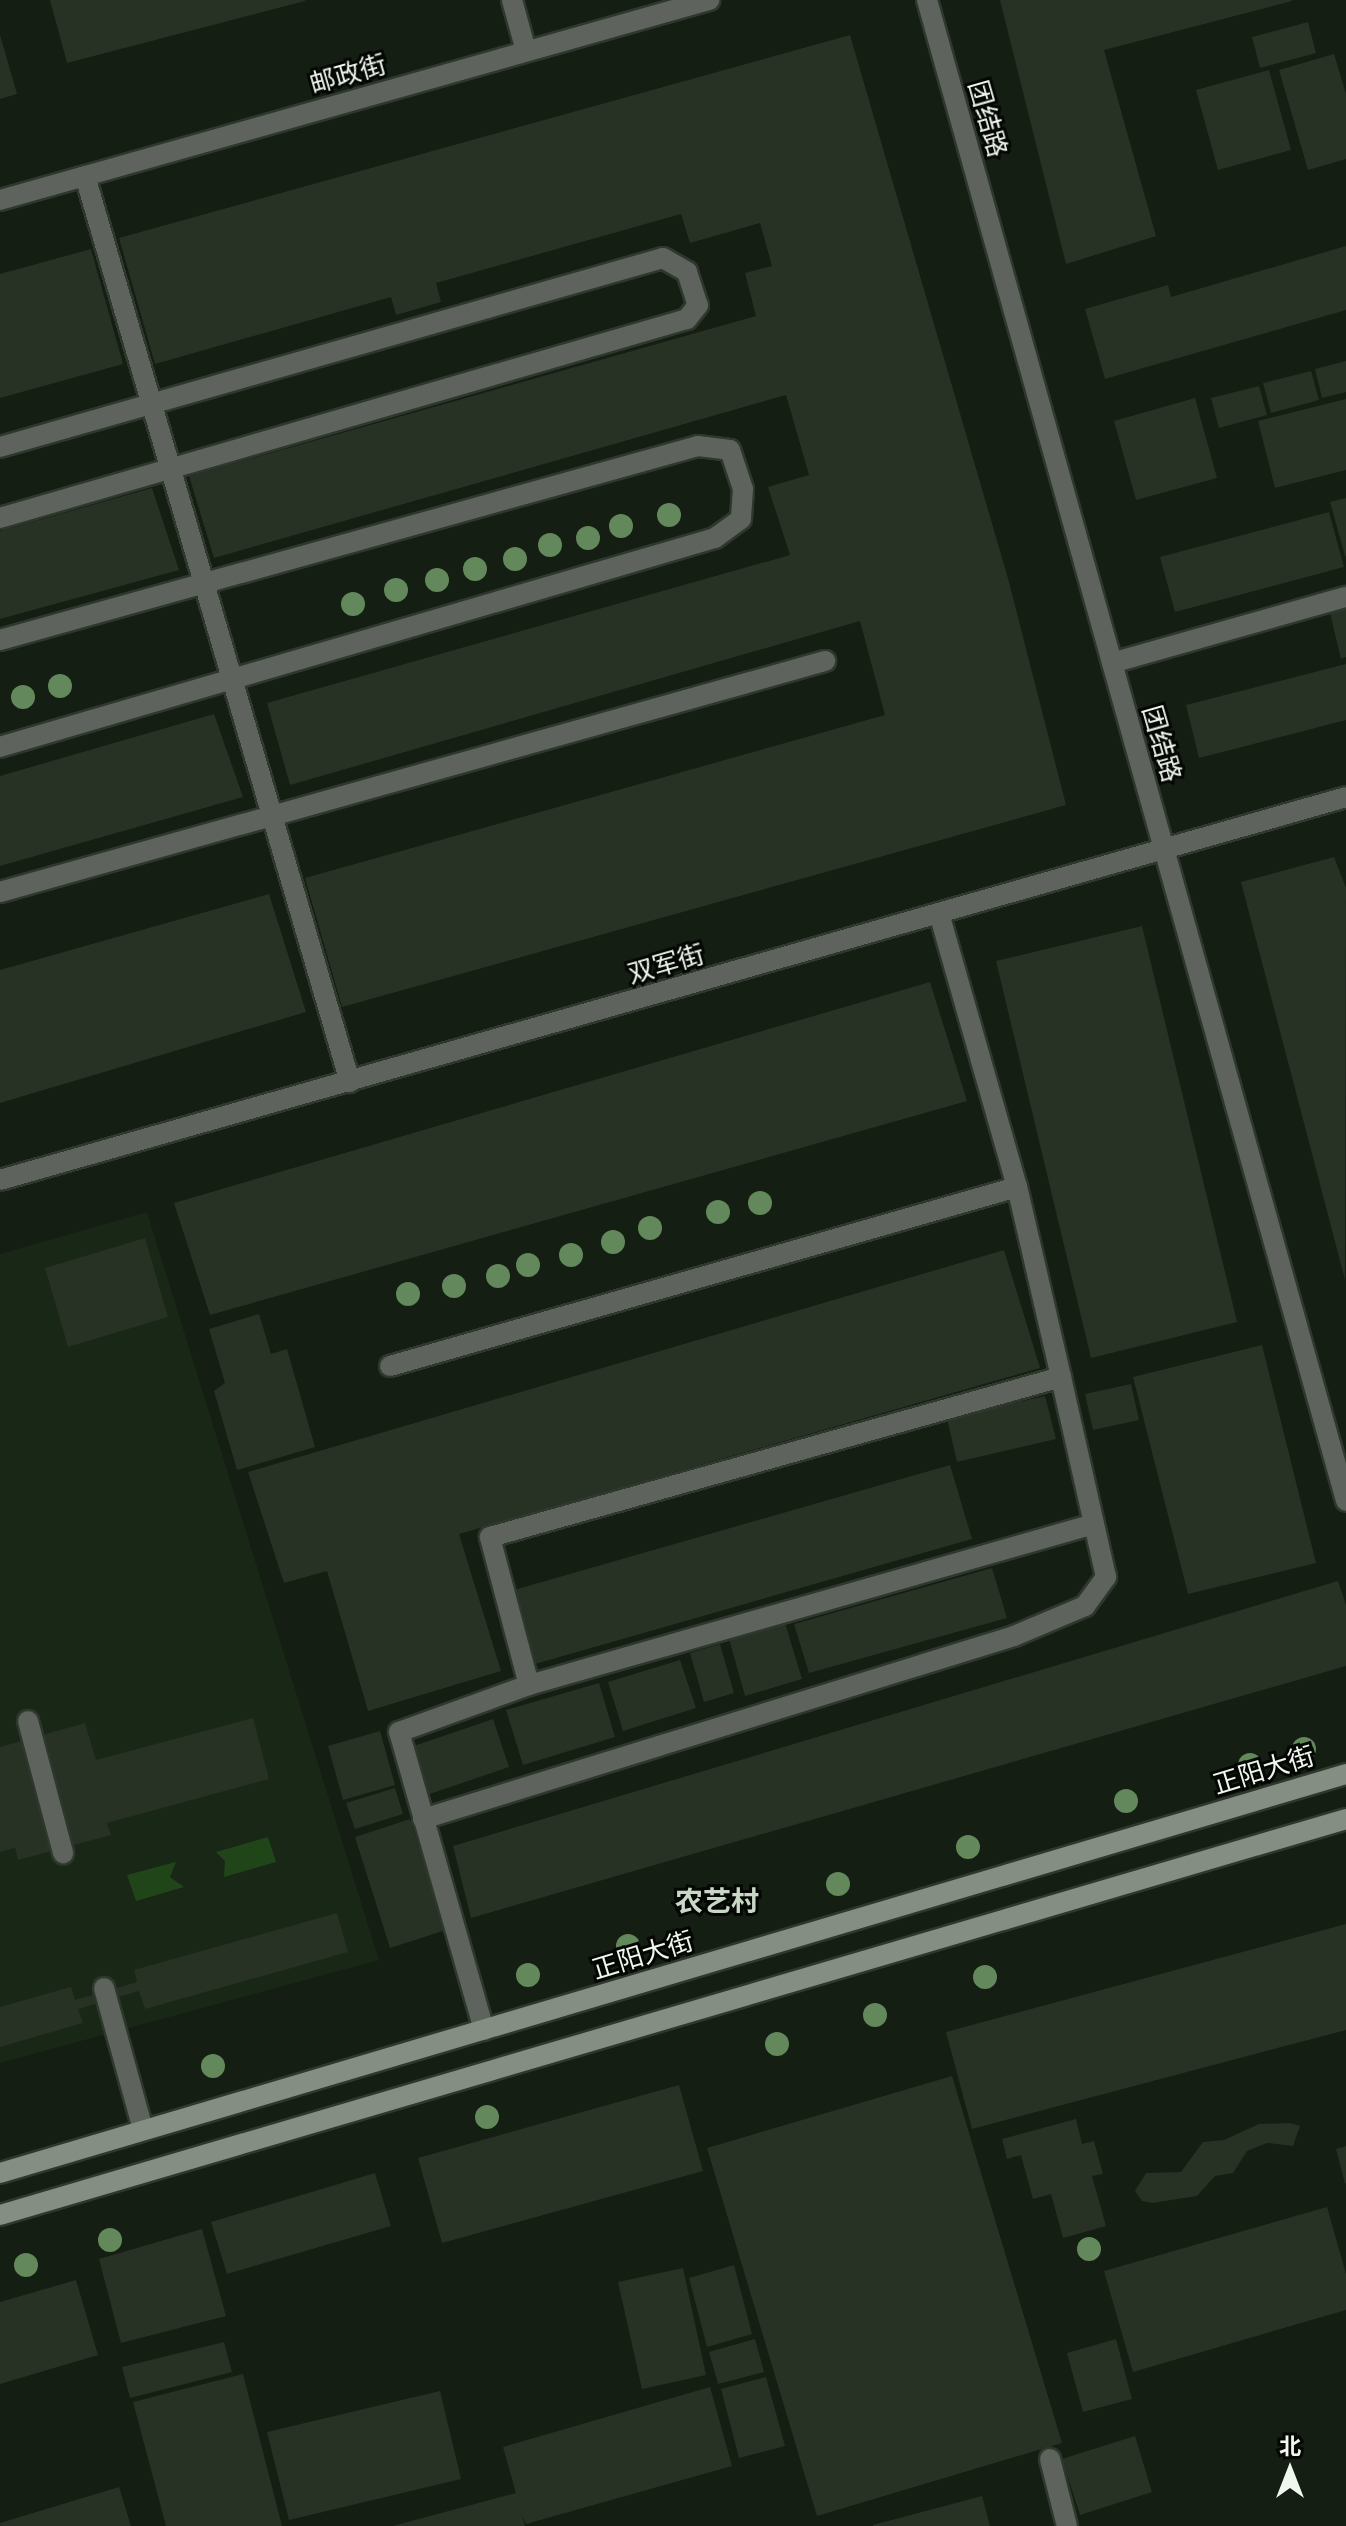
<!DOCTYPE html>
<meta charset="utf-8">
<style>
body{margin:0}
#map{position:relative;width:1346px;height:2526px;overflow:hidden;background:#141e12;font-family:"Asap Condensed","Noto Sans SC",sans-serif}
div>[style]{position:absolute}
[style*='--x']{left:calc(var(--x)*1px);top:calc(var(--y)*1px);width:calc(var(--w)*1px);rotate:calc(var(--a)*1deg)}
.built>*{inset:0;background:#192716}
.green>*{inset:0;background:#204518}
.building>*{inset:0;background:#273124}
.roads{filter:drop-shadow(2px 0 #2e382d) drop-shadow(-2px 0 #2e382d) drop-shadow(0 2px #2e382d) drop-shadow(0 -2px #2e382d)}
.service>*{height:20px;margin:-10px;padding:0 10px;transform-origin:10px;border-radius:10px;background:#5e645d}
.minor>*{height:20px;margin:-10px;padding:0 10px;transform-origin:10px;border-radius:10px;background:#5e645d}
.tertiary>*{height:20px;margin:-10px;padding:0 10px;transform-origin:10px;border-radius:10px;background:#5e645d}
.secondary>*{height:20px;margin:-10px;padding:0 10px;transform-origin:10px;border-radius:10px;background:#858e83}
.trees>*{width:24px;height:24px;margin:-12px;border-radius:50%;background:#63885b}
span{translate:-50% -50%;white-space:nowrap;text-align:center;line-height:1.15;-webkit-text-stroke:6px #040703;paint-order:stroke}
.street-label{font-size:26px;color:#f0f7ef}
.neighbourhood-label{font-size:28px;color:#c9d7c6;font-weight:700}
.north{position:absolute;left:1250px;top:2430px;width:80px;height:80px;-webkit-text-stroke:6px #040703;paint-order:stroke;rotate:0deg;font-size:22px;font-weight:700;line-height:32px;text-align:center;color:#f0f7ef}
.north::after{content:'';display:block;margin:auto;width:28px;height:36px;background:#f0f7ef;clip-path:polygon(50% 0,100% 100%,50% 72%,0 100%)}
</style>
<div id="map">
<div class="built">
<i style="clip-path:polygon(147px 1212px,379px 1960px,0 2063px,0 1254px)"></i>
</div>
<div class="green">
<i style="clip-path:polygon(268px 1837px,276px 1862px,224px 1877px,225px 1861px,216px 1852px)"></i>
<i style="clip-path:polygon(176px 1862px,170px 1877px,184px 1887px,136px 1901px,127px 1875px)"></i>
</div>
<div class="building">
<i style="clip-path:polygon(50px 0,305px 0,305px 1px,67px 63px)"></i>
<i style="clip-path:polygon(1000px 0,1292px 0,1292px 1px,1104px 50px,1156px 236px,1066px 264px)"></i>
<i style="clip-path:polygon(1308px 22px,1316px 53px,1260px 68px,1252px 37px)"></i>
<i style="clip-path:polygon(0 35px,17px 94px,0 99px)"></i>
<i style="clip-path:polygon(850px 35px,1009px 582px,1066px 805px,342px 1007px,305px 878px,885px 715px,860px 621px,290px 785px,267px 703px,790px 555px,768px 487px,809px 475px,786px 395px,214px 558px,189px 476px,756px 316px,745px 273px,772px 266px,760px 223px,690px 243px,681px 214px,436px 283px,441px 302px,396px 315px,391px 297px,155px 364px,119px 238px)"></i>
<i style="clip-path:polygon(1334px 54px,1346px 94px,1346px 159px,1308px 170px,1279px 70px)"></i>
<i style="clip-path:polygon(1269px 70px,1291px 150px,1218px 170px,1196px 90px)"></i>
<i style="clip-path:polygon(1346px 246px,1346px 310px,1105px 379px,1085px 309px,1168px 285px,1171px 297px)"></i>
<i style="clip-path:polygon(91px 249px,123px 364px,0 398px,0 274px)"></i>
<i style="clip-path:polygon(1346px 361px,1346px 392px,1322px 398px,1315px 369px)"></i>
<i style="clip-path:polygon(1311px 371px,1319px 400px,1271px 413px,1263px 383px)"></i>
<i style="clip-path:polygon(1259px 386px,1267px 415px,1219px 428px,1211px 398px)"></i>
<i style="clip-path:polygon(1195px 398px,1217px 478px,1136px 500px,1114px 421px)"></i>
<i style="clip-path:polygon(1346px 399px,1346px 470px,1275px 488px,1258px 421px)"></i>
<i style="clip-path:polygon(152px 488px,179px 570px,0 619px,0 531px)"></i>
<i style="clip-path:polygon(1346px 498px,1346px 556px,1345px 556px,1330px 502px)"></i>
<i style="clip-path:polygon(1329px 512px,1344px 567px,1175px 612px,1160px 557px)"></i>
<i style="clip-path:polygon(1346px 609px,1346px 657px,1341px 659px,1330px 613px)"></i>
<i style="clip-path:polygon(1346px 664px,1346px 720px,1199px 758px,1186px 705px)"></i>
<i style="clip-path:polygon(214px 714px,243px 797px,0 866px,0 776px)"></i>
<i style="clip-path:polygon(1334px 857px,1346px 888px,1345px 1280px,1241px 882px)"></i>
<i style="clip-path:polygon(269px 894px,306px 1012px,0 1103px,0 970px)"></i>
<i style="clip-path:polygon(1142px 926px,1237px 1322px,1091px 1358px,996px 961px)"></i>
<i style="clip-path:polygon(930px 982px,967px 1101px,210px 1315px,174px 1203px)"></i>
<i style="clip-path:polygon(145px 1238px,168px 1317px,68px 1347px,45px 1268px)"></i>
<i style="clip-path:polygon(1004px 1250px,1040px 1368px,459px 1534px,501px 1671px,368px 1711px,327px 1571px,284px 1583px,248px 1472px)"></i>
<i style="clip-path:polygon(259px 1314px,271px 1354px,287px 1349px,315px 1447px,237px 1470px,214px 1391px,225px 1383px,209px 1329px)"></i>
<i style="clip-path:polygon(1262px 1345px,1316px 1563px,1188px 1594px,1133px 1377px)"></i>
<i style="clip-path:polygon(1131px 1384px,1139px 1420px,1093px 1430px,1085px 1394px)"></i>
<i style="clip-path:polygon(1045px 1396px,1056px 1439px,957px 1462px,947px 1418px)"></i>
<i style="clip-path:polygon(950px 1465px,972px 1539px,535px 1664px,514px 1590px)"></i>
<i style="clip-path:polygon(992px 1568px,1007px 1618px,809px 1673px,794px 1624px)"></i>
<i style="clip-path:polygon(1338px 1581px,1346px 1605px,1346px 1666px,471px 1918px,453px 1846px)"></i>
<i style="clip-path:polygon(785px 1623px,802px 1679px,745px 1696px,729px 1639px)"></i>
<i style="clip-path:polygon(720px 1644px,734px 1693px,704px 1702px,690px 1653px)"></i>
<i style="clip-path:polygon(680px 1660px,696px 1708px,623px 1731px,608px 1682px)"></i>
<i style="clip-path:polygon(599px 1683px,615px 1737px,523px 1765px,506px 1710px)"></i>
<i style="clip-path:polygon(253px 1718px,269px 1779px,107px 1823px,111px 1835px,18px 1860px,15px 1848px,0 1852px,0 1747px,85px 1723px,96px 1760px)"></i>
<i style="clip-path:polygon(493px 1719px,509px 1767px,424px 1796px,408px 1748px)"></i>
<i style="clip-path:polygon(380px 1731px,395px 1785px,343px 1800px,328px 1746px)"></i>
<i style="clip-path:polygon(395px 1788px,403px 1814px,355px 1829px,346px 1803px)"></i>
<i style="clip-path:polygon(410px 1819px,446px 1930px,390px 1948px,355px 1837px)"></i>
<i style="clip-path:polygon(337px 1913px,348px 1952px,145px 2009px,139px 1991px,78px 2009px,83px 2023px,0 2047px,0 2007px,71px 1987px,75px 2000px,137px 1982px,134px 1970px)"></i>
<i style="clip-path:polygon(1346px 1924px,1346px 2030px,972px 2129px,946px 2032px)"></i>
<i style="clip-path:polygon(952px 2076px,1062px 2443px,817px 2516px,707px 2148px)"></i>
<i style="clip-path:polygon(679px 2085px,703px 2171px,442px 2243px,418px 2158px)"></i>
<i style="clip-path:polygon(1076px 2119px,1082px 2144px,1094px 2141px,1103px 2174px,1092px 2176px,1106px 2226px,1063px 2238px,1051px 2194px,1033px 2199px,1021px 2155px,1007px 2159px,1002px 2139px)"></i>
<i style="clip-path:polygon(1290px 2123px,1300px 2126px,1293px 2146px,1267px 2143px,1247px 2151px,1233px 2173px,1215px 2176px,1197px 2196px,1152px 2203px,1142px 2201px,1135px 2191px,1146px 2173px,1181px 2172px,1203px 2142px,1224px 2140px,1259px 2124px)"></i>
<i style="clip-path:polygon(1346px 2146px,1346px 2183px,1345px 2184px,1336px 2149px)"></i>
<i style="clip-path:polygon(375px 2173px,391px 2226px,227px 2274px,211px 2222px)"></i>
<i style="clip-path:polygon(1327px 2207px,1346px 2274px,1346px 2310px,1133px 2372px,1104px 2271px)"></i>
<i style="clip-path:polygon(202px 2229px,226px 2316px,121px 2343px,99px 2259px)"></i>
<i style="clip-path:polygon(734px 2265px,752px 2334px,707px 2347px,689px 2278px)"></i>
<i style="clip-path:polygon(683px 2268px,706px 2375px,642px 2389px,618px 2282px)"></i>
<i style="clip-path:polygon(76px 2280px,98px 2355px,0 2384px,0 2302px)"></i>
<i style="clip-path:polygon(755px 2339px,764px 2372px,718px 2384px,709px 2352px)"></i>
<i style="clip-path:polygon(1116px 2339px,1132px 2399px,1083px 2412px,1067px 2353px)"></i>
<i style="clip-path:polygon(224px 2342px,232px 2372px,130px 2398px,122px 2367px)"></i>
<i style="clip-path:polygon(243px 2374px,282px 2526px,166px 2526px,133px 2402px)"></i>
<i style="clip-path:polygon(766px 2377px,785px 2446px,739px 2458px,721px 2389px)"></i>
<i style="clip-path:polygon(710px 2387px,732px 2466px,526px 2524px,522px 2515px,525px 2526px,393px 2526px,516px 2493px,503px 2447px)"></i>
<i style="clip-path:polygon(440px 2391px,461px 2479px,289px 2520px,267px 2432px)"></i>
<i style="clip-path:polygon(1135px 2436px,1152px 2492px,1080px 2515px,1062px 2459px)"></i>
<i style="clip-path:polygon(119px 2487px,131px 2526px,0 2526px,0 2523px)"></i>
<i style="clip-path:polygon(982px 2496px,990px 2526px,873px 2526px,873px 2525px)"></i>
</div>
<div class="roads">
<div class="service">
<i style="--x:85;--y:176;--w:944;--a:73.7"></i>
<i style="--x:0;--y:447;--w:689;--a:-15.91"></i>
<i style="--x:663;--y:258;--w:28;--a:30"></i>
<i style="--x:687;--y:272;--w:35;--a:72"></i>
<i style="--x:698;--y:305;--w:18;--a:128"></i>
<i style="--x:687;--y:319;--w:715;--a:163.85"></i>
<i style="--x:0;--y:640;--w:724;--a:-15.53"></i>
<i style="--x:698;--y:446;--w:32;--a:7"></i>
<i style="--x:730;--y:450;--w:41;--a:71.6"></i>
<i style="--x:743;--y:489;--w:30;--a:94"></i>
<i style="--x:741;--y:519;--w:32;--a:144"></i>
<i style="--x:715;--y:538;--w:745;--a:163.71"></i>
<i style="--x:1112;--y:663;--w:243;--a:-15.8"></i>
<i style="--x:0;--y:892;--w:857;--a:-15.64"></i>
<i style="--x:390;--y:1366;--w:652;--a:-15.93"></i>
<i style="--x:529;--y:1685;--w:587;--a:-15.91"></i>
<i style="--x:28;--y:1721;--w:137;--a:75.1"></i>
<i style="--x:423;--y:1819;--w:619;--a:-17.2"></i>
<i style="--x:1014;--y:1636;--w:77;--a:-22.9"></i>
<i style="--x:1085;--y:1606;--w:36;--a:-54"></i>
<i style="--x:1106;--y:1577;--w:205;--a:-102.7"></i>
<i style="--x:104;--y:1988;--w:147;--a:74.6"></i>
<i style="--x:484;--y:2030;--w:310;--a:-105.9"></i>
<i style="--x:399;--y:1732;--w:138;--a:-19.9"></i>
<i style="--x:529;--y:1685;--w:153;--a:-104.8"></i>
<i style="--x:490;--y:1537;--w:593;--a:-15.65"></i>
<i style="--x:1061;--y:1377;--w:195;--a:-103"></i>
<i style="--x:1017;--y:1187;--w:284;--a:-105.9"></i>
<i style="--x:1050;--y:2459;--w:69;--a:75.8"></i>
</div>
<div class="minor">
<i style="--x:512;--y:0;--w:53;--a:74.6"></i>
<i style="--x:0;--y:200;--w:737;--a:-15.75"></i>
</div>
<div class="tertiary">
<i style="--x:927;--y:0;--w:1558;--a:74.4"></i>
<i style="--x:0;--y:1180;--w:1399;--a:-15.88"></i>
</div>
<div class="secondary">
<i style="--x:0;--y:2173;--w:1404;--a:-16.51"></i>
<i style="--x:0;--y:2215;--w:1403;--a:-16.39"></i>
</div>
</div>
<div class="trees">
<i style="left:669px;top:515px"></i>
<i style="left:621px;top:526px"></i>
<i style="left:588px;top:538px"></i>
<i style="left:550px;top:545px"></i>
<i style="left:515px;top:559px"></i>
<i style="left:475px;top:569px"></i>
<i style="left:437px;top:580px"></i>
<i style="left:396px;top:590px"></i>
<i style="left:353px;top:604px"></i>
<i style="left:60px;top:686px"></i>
<i style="left:23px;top:697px"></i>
<i style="left:760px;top:1203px"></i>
<i style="left:718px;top:1212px"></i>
<i style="left:650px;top:1228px"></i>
<i style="left:613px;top:1242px"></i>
<i style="left:571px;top:1255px"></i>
<i style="left:528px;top:1265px"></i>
<i style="left:498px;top:1276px"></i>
<i style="left:454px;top:1286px"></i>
<i style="left:408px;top:1294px"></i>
<i style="left:1304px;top:1749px"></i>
<i style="left:1250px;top:1765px"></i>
<i style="left:1126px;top:1801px"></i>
<i style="left:968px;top:1847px"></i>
<i style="left:838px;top:1884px"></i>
<i style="left:628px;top:1946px"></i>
<i style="left:528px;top:1975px"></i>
<i style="left:985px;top:1977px"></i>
<i style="left:875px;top:2015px"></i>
<i style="left:777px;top:2044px"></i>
<i style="left:213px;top:2066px"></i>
<i style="left:487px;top:2117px"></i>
<i style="left:110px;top:2240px"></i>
<i style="left:1089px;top:2249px"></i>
<i style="left:26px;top:2265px"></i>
</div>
<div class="street-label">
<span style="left:348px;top:75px;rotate:-16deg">邮政街</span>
<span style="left:987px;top:119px;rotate:74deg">团结路</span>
<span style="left:1161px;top:744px;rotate:74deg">团结路</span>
<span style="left:666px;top:965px;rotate:-16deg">双军街</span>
<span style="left:1264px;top:1771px;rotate:-17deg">正阳大街</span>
<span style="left:643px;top:1956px;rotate:-17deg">正阳大街</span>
</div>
<div class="neighbourhood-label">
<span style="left:717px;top:1901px">农艺村</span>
</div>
<div class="north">北</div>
</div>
